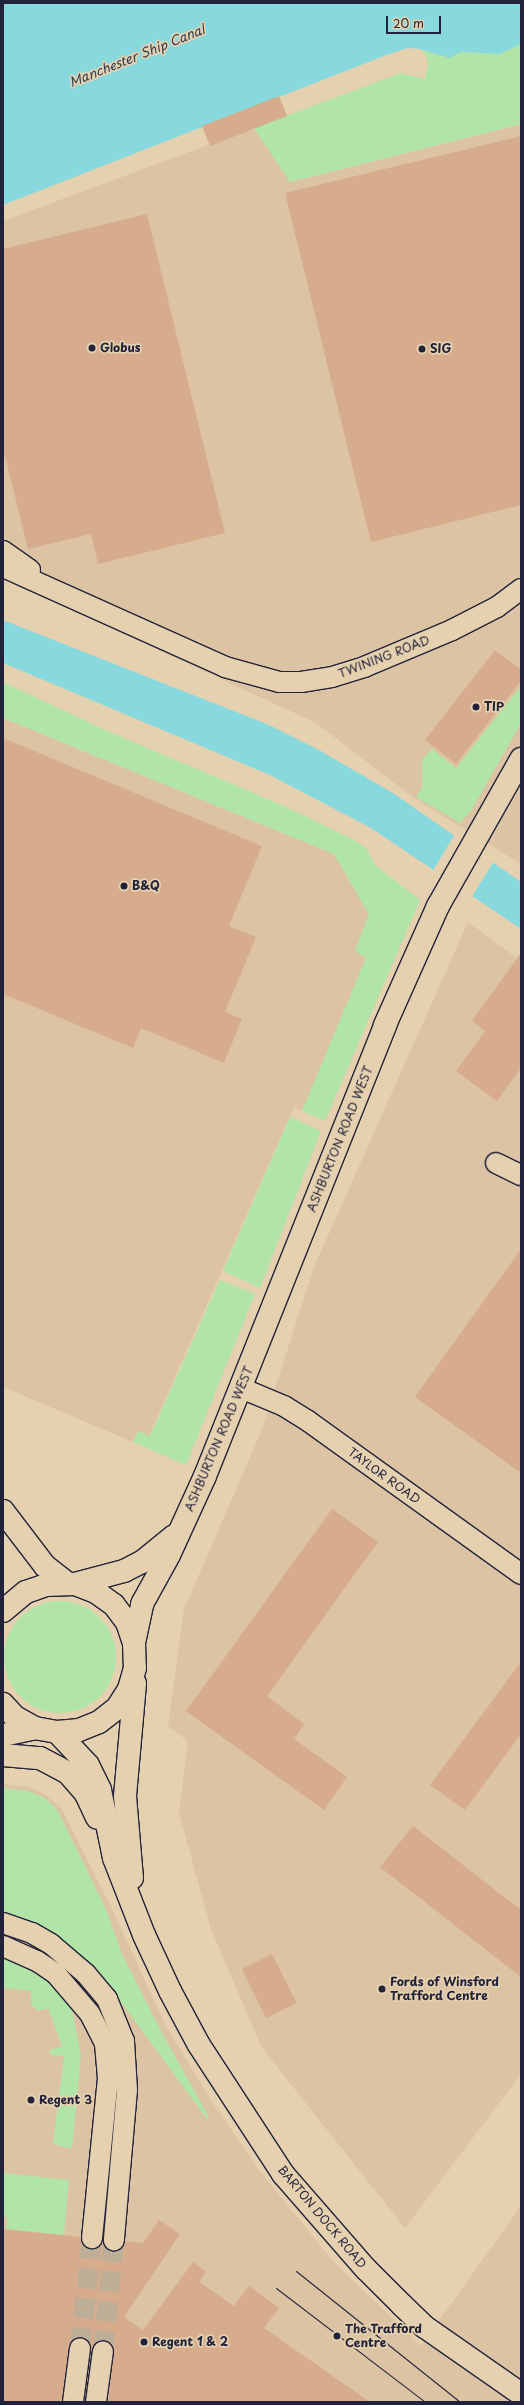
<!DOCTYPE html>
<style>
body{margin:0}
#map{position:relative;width:524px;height:2405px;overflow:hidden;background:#e5d1af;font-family:"Playpen Sans",sans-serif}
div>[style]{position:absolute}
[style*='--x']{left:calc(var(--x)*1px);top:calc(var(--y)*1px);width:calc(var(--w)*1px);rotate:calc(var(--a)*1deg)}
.built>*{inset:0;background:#dcc3a3}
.green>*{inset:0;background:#b1e5a7}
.round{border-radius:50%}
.water>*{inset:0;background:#88d9de}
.pier>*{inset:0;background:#e5d1af}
.building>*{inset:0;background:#d6ac8d}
.minor-tunnel>*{height:20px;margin-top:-10px;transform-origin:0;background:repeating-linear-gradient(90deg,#beae98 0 20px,transparent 0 30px)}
.roads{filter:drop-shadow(1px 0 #22223b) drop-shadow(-1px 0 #22223b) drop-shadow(0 1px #22223b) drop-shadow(0 -1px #22223b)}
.minor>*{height:20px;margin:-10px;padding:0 10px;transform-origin:10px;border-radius:10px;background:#e5d1af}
.secondary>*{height:22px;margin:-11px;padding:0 11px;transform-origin:11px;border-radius:11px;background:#e5d1af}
.tram>*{height:1px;margin:-0.5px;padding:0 0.5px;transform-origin:0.5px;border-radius:0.5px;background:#22223b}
.dots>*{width:11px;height:11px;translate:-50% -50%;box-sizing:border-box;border:2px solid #e5d1af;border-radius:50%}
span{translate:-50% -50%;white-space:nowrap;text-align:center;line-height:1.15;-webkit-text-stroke:3.5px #e5d1af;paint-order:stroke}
.poi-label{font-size:12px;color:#22223b;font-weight:700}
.left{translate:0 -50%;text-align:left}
.street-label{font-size:12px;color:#22223b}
.water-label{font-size:13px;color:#313d53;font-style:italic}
.frame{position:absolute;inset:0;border:4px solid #22223b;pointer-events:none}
.scale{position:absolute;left:386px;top:16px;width:55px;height:18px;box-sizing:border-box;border:2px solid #22223b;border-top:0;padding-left:5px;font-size:12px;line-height:14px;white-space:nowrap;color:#22223b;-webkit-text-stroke:3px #e5d1af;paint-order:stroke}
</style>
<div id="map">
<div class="built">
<i style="clip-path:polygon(521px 124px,521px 864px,414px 798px,316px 723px,3px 578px,3px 221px,254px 128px,290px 182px)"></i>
<i style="clip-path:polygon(3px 718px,334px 854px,369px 914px,355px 951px,366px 958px,309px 1096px,302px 1111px,294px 1107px,149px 1436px,138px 1431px,133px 1442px,3px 1387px)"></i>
<i style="clip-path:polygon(468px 922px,521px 961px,521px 2074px,405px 2228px,262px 2048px,211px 1929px,179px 1813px,188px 1741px,168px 1726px,184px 1609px,261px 1432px,314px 1267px)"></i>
<i style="clip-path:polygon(3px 1784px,30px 1787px,46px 1795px,61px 1808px,113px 1911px,165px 2024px,210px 2099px,260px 2171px,331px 2259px,421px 2346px,521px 2206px,521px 2402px,3px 2402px)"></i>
</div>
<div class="green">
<i style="clip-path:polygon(521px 44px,521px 124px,290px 182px,254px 128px,401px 73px,425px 79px,428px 66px,426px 55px,420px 49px,449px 58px,461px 52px,500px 54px)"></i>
<i style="clip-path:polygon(3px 682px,105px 730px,284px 806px,356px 841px,367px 849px,375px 865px,420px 900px,325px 1121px,302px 1111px,366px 958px,355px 951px,369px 914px,334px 854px,3px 718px)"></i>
<i style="clip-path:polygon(521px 686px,521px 723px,472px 809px,460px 823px,416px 797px,422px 787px,422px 760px,432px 749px,456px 768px)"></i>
<i style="clip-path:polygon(290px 1117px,321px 1131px,260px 1288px,223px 1271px)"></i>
<i style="clip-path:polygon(220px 1280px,255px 1294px,186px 1465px,133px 1442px,138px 1431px,150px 1436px)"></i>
<i class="round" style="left:4px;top:1601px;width:112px;height:112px"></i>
<i style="clip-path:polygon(3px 1788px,28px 1791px,45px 1798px,58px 1811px,105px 1907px,122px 1954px,163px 2035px,209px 2117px,207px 2119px,124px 2006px,76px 1953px,46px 1929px,3px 1912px)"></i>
<i style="clip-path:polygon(3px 1954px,37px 1969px,55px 1985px,72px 2010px,81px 2055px,72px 2149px,53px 2144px,64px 2056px,50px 2055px,50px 2050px,62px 2046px,48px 2008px,38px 2011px,31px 2004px,31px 1991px,3px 1988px)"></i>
<i style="clip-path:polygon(3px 2173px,69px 2180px,64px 2235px,6px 2229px,7px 2217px,3px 2217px)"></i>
</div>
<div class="water">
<i style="clip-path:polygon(3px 3px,521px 3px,521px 44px,500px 54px,461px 52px,449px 58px,420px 49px,408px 48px,389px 54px,3px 205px)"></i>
<i style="clip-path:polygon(3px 620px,269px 725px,319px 750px,393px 793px,521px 882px,521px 929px,371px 828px,270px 775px,3px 663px)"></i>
</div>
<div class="pier">
<i style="clip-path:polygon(455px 834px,494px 861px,471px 898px,432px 872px)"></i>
</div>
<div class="building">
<i style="clip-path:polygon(279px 96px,287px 116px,210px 146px,202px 126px)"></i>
<i style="clip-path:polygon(521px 136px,521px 505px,371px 542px,285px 193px)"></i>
<i style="clip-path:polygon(147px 214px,225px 533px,98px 564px,91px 534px,28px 549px,3px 448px,3px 249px)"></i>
<i style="clip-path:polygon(495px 650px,521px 670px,521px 681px,456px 764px,425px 740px)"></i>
<i style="clip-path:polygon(3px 738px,262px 846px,229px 926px,256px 937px,225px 1012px,242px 1019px,224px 1063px,141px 1028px,133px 1048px,3px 994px)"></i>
<i style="clip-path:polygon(521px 953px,521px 1068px,497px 1101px,456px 1071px,485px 1031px,472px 1021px)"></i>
<i style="clip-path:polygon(521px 1249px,521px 1473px,415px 1397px)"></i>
<i style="clip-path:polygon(332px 1509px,378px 1542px,267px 1696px,304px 1724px,294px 1739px,347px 1777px,324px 1810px,186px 1711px)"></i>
<i style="clip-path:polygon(521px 1662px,521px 1734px,465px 1810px,430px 1785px)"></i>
<i style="clip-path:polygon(413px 1826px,521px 1910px,521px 1977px,380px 1867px)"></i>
<i style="clip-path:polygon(272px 1954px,297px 2003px,266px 2018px,242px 1969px)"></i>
<i style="clip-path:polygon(159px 2220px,180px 2234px,124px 2317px,143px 2330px,193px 2262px,206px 2272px,199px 2282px,234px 2306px,249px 2286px,279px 2308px,264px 2328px,370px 2402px,108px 2402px,114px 2347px,105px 2340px,94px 2344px,88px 2375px,91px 2344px,81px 2337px,75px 2338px,69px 2346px,62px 2402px,3px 2402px,3px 2229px,81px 2237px,82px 2243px,90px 2249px,97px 2248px,103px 2241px,107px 2249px,113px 2251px,123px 2247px,125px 2241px,143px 2243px)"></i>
</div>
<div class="minor-tunnel">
<i style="--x:80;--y:2348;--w:111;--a:-83.8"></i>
<i style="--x:103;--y:2351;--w:112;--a:-84.3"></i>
</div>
<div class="roads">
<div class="minor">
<i style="--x:3;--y:551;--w:33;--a:35"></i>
<i style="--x:3;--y:567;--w:243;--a:24.2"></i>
<i style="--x:225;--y:667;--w:56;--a:15.5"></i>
<i style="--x:279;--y:682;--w:22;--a:0"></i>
<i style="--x:301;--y:682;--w:31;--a:-9"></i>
<i style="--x:332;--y:677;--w:34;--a:-17"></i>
<i style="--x:364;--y:667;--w:95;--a:-22.8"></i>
<i style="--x:452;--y:630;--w:51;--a:-27.1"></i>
<i style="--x:497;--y:607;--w:30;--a:-37"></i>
<i style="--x:496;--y:1163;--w:28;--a:26"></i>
<i style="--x:241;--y:1388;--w:47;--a:22.7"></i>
<i style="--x:284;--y:1406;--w:28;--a:32"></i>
<i style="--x:308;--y:1421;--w:262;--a:35.7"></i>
<i style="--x:3;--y:1923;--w:31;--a:19"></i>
<i style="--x:32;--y:1933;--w:22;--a:30"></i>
<i style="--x:51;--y:1944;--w:46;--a:40.6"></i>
<i style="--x:86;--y:1974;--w:33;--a:50"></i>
<i style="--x:107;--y:1999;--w:45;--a:68"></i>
<i style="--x:124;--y:2041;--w:49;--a:86.5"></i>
<i style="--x:127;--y:2090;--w:151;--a:95"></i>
<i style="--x:3;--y:1946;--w:37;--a:24"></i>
<i style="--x:37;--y:1961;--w:23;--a:34"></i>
<i style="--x:56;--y:1974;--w:52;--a:49.6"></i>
<i style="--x:90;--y:2014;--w:34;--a:63"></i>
<i style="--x:105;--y:2044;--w:34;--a:85"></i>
<i style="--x:108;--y:2078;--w:161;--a:95.7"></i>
<i style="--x:73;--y:2402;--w:54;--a:-82.6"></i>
<i style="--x:96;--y:2402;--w:51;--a:-82.2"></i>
</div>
<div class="secondary">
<i style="--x:3;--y:1511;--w:69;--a:52.6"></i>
<i style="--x:45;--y:1566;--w:28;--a:38"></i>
<i style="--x:75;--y:1584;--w:51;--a:-14.9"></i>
<i style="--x:124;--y:1571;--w:20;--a:-27"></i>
<i style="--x:142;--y:1562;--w:41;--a:-39.1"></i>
<i style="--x:3;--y:1611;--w:30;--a:-40"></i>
<i style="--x:26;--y:1592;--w:21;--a:-19"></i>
<i style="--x:46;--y:1585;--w:29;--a:-2"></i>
<i style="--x:75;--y:1584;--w:22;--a:21"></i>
<i style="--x:96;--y:1592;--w:22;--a:36"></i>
<i style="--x:114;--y:1605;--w:21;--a:53"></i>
<i style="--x:127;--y:1622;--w:22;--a:72"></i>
<i style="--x:134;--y:1643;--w:25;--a:88"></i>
<i style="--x:135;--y:1668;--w:22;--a:106"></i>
<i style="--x:129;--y:1689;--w:22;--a:122"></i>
<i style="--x:117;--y:1708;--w:23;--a:142"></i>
<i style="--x:99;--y:1722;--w:22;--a:158"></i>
<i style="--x:79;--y:1730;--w:22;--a:175"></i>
<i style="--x:57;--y:1732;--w:22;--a:-170"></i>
<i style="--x:35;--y:1728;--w:23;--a:-151"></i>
<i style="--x:15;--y:1717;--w:18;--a:-133"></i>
<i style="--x:134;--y:1643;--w:40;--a:-78"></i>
<i style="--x:142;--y:1604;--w:56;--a:-61.1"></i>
<i style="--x:169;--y:1555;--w:87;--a:-65.5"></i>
<i style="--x:205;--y:1476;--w:486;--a:-68.2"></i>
<i style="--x:385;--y:1025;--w:130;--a:-66"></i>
<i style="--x:438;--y:906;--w:169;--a:-60.5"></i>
<i style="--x:57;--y:1732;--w:45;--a:46.8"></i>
<i style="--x:88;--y:1765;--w:28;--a:64"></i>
<i style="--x:100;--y:1790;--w:69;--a:78.4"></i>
<i style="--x:114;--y:1858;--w:83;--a:68.7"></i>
<i style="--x:144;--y:1935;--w:62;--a:65.1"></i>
<i style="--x:170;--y:1991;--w:61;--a:61.8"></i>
<i style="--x:199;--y:2045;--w:154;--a:56.9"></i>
<i style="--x:283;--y:2174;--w:126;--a:48.9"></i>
<i style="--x:366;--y:2269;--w:51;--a:45"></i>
<i style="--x:402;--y:2305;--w:32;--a:44"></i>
<i style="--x:425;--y:2327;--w:117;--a:34.9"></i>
<i style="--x:3;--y:1735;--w:33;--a:-12"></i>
<i style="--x:3;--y:1755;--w:37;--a:5"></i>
<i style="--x:40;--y:1758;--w:32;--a:28"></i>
<i style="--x:68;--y:1773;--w:28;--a:49"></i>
<i style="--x:86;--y:1794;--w:26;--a:65"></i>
<i style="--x:132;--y:1878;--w:82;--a:-94.9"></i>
<i style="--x:125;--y:1796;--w:113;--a:-84.9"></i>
</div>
</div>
<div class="tram">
<i style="--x:296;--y:2271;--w:210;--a:38.6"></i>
<i style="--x:276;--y:2288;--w:188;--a:37.4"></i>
</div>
<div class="dots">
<i style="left:92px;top:348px;background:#22223b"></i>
<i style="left:422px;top:349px;background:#22223b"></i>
<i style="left:476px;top:707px;background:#22223b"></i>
<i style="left:124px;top:886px;background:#22223b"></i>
<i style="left:382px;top:1989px;background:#22223b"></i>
<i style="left:31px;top:2100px;background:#22223b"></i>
<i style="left:337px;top:2336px;background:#22223b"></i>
<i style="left:144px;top:2342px;background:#22223b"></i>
</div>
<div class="poi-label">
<span class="left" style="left:100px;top:348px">Globus</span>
<span class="left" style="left:430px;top:349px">SIG</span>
<span class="left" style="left:484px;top:707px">TIP</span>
<span class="left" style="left:132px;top:886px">B&amp;Q</span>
<span class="left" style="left:390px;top:1989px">Fords of Winsford<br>Trafford Centre</span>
<span class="left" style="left:39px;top:2100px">Regent 3</span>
<span class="left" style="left:345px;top:2336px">The Trafford<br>Centre</span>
<span class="left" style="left:152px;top:2342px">Regent 1 &amp; 2</span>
</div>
<div class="street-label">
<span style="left:384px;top:657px;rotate:-21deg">TWINING ROAD</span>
<span style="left:340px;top:1139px;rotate:-68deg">ASHBURTON ROAD WEST</span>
<span style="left:219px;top:1439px;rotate:-67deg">ASHBURTON ROAD WEST</span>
<span style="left:384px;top:1476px;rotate:36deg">TAYLOR ROAD</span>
<span style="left:322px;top:2217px;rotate:50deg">BARTON DOCK ROAD</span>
</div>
<div class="water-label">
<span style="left:137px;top:56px;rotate:-22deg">Manchester Ship Canal</span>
</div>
<div class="frame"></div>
<div class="scale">20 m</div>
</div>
